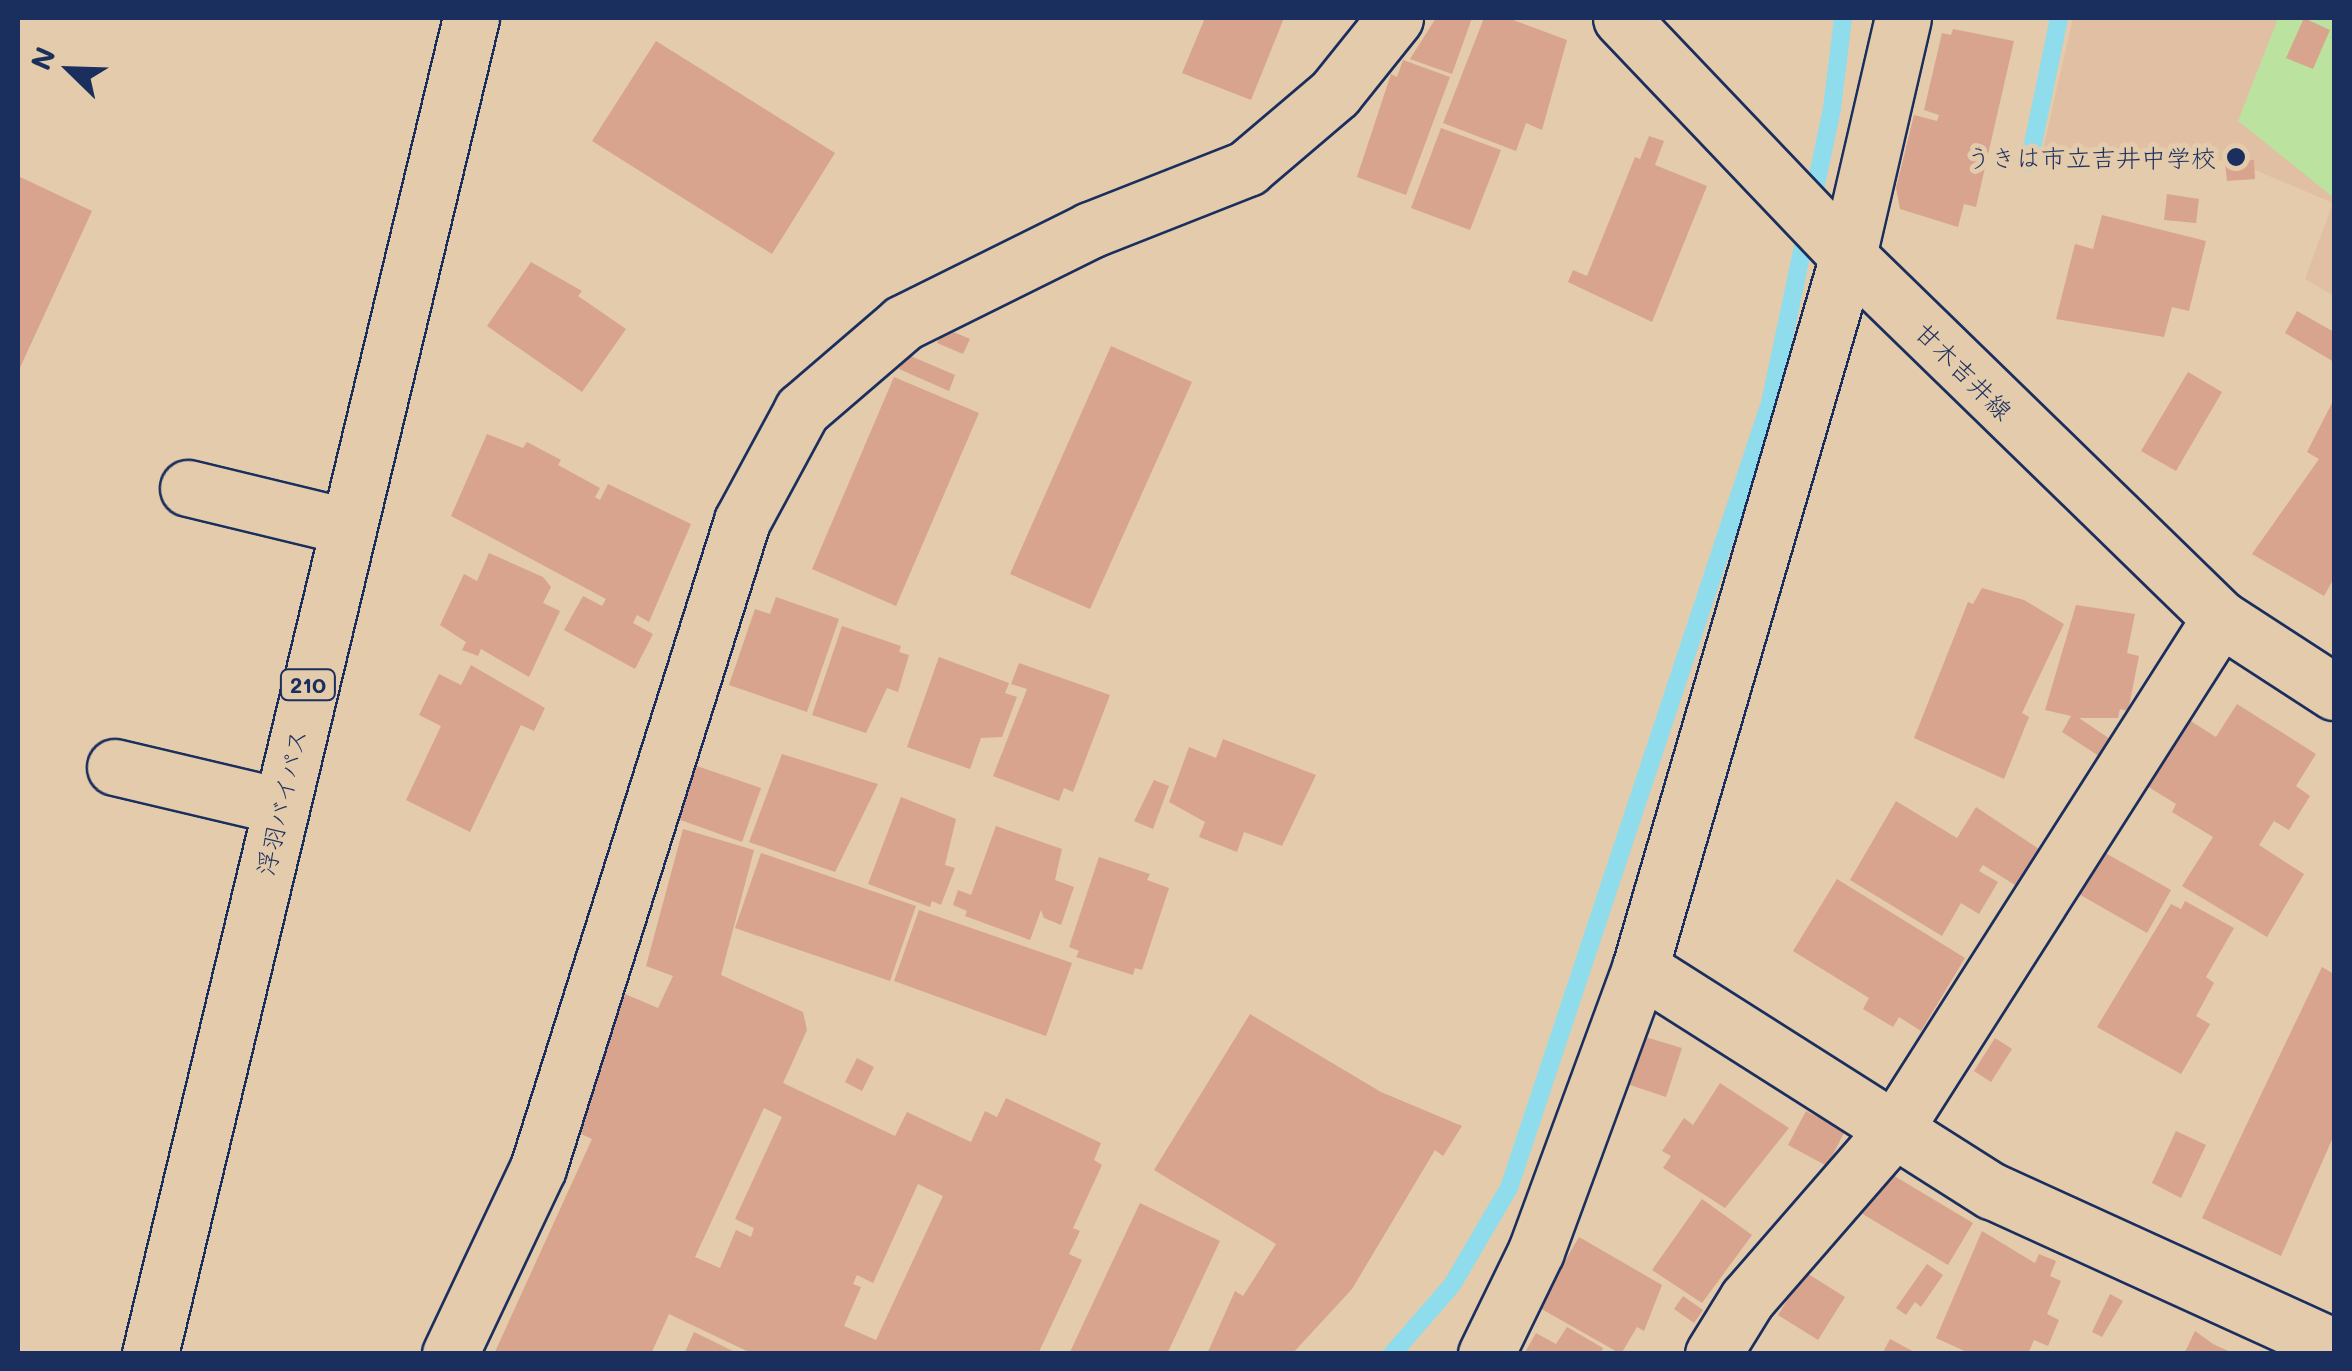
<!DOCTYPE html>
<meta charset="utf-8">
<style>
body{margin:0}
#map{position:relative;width:2352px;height:1371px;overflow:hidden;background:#e3cbab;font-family:Mali,"Klee One",sans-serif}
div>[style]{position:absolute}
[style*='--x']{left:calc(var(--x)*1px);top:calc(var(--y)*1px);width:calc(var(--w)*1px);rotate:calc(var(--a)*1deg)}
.built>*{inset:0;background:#e0bfa2}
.green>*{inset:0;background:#bbe29e}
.stream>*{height:18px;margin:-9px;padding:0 9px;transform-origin:9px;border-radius:9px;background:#8fddec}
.building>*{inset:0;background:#d8a48d}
.roads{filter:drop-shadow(2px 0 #1b2f5e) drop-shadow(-2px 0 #1b2f5e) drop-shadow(0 2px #1b2f5e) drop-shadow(0 -2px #1b2f5e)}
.minor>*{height:55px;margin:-27.5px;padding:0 27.5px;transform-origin:27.5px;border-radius:27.5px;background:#e3cbab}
.major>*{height:55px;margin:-27.5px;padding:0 27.5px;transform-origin:27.5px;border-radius:27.5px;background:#e3cbab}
.highway>*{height:55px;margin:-27.5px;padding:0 27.5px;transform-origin:27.5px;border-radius:27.5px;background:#e3cbab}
.dots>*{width:28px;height:28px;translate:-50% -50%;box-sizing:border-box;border:5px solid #e3cbab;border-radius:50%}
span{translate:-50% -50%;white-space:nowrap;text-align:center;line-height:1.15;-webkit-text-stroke:10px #e3cbab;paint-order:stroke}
.shield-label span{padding:2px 8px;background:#e3cbab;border:2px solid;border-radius:8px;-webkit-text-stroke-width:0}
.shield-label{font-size:22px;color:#1b2f5e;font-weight:700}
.poi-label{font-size:25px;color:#1b2f5e}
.right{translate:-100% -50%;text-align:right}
.street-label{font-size:25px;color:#1b2f5e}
.frame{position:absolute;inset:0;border:20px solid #1b2f5e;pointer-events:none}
.north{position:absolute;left:20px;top:20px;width:100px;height:100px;-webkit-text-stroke:8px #e3cbab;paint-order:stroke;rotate:293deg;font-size:28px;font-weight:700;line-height:40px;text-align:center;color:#1b2f5e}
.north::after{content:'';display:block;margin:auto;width:35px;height:45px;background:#1b2f5e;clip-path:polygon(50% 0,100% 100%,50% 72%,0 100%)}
</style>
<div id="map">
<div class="built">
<i style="clip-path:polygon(2073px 18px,2334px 18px,2334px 296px,2305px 279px,2333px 203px,2234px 161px,2042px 154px)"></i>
</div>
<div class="green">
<i style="clip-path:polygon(2278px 18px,2334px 18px,2334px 198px,2238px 121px)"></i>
</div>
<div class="stream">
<i style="--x:2029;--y:163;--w:148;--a:-78.3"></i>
<i style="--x:1392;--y:1354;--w:91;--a:-49"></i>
<i style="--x:1452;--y:1285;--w:113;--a:-59.6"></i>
<i style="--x:1509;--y:1188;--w:827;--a:-71.61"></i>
<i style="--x:1770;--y:403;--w:301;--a:-78.1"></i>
<i style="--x:1832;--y:108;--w:91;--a:-83"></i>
</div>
<div class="building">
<i style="clip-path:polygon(1205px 18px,1284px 18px,1251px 100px,1182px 73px)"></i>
<i style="clip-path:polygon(1436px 18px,1472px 18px,1452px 74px,1410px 59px)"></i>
<i style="clip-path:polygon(1484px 18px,1508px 18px,1567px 40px,1542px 130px,1526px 123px,1516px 151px,1443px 123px)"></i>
<i style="clip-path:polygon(2304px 18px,2330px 30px,2313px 69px,2286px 58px)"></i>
<i style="clip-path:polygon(1953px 29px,2014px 41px,1976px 207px,1964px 204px,1958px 227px,1900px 209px,1896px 188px,1914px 115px,1937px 121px,1939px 115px,1924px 110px,1942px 33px,1951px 35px)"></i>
<i style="clip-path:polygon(656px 41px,835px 153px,772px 254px,592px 141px)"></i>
<i style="clip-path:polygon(1403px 60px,1450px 77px,1406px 195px,1357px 177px,1391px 74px,1397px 77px)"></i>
<i style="clip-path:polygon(1441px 128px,1501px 150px,1470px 230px,1411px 208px)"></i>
<i style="clip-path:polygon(1649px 136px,1664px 141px,1655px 165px,1707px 186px,1652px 322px,1568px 282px,1573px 270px,1587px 276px,1635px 157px,1640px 159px)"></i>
<i style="clip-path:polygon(2254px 160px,2255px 179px,2227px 181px,2225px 162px)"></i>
<i style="clip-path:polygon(18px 176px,92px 211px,18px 372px)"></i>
<i style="clip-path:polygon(2167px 194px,2199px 199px,2196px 223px,2164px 220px)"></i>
<i style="clip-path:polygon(2102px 215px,2206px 241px,2189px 311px,2172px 307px,2164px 337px,2056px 319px,2075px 244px,2093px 249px)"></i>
<i style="clip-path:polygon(531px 262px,582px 291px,578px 296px,626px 329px,582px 392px,487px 326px)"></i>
<i style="clip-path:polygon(2297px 311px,2334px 332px,2334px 362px,2285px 333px)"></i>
<i style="clip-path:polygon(944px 328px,970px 339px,963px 354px,937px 343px)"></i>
<i style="clip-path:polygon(1111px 346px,1192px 382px,1090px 609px,1010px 574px)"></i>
<i style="clip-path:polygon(906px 354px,955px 375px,949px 391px,899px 369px)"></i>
<i style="clip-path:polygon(2188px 372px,2222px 392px,2176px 471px,2141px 451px)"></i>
<i style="clip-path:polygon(894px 377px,979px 413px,896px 606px,812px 569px)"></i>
<i style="clip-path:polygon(2334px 399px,2334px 578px,2324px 596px,2252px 554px,2319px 459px,2307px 452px)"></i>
<i style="clip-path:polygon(487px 434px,523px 448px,527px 442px,561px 460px,558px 465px,600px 488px,595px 497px,600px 500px,608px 484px,691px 524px,649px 622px,637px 615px,633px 623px,653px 634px,635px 669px,564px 630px,583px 596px,602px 606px,606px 599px,451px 516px)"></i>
<i style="clip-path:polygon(489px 553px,543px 577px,551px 587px,543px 603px,560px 611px,529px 677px,481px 649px,478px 656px,462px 650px,466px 642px,440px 625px,464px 574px,477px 581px)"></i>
<i style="clip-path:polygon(1982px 588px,2024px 600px,2064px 624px,2022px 713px,2029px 717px,2004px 779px,1914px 738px,1968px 602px,1973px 604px)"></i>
<i style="clip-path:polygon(776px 597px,839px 619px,807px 712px,729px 685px,755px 609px,770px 614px)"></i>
<i style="clip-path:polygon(2076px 605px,2135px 614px,2127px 653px,2139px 656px,2128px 711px,2120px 709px,2118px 718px,2079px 718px,2110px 739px,2099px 756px,2062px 732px,2071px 716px,2045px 710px)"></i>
<i style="clip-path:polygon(842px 626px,901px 646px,899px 652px,909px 655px,898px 692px,887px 688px,866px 733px,812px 715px)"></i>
<i style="clip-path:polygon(939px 657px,1009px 683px,1005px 693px,1017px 697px,1002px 737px,981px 738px,970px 769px,907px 747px)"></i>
<i style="clip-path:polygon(1019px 663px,1110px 695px,1073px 792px,1064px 788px,1059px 801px,993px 776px,1027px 689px,1011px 684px)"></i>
<i style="clip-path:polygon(471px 665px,545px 708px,534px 731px,521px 725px,470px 832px,406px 800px,441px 726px,419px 715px,439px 674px,461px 685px)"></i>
<i style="clip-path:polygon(2237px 704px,2316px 754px,2296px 786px,2310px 796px,2289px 830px,2274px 821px,2259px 845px,2304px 874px,2267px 937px,2182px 886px,2213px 837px,2172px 812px,2176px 804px,2147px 786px,2189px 720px,2216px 737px)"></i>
<i style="clip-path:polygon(1223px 739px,1316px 775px,1282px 846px,1244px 832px,1237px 852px,1199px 837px,1205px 822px,1169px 802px,1189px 747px,1216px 758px)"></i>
<i style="clip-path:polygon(782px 754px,878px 784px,835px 872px,749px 842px)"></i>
<i style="clip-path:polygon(694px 765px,761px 788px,742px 842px,675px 818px)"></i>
<i style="clip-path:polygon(1154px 780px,1169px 786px,1153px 829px,1134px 821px)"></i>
<i style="clip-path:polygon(901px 797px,956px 819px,945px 865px,955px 868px,941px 905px,932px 901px,930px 907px,868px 884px)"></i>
<i style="clip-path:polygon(1896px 801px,1957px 838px,1976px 807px,2039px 849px,2015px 885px,1983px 865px,1979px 871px,1998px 882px,1979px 914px,1961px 903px,1942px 936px,1850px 880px)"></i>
<i style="clip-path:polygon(996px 826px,1062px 849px,1055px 880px,1074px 887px,1061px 925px,1044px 918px,1041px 910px,1030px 940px,965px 916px,967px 911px,953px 905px,958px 890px,971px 895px)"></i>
<i style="clip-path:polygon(evenodd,683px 829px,754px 850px,721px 975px,803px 1012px,807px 1030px,783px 1083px,895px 1136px,907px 1112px,971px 1142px,985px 1111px,997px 1117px,1006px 1098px,1101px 1143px,1094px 1160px,1102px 1165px,1073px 1228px,1080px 1231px,1069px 1254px,1082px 1260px,1038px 1354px,753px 1354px,669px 1314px,651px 1354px,494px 1354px,592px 1139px,579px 1133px,625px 994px,658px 1008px,673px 976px,646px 966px,683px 829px,764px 1108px,782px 1117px,735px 1219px,754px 1228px,751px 1237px,736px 1230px,720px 1268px,695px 1257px,764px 1108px,683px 829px,918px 1184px,943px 1196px,876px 1340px,844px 1326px,861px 1287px,853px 1284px,857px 1275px,873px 1283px,918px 1184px)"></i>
<i style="clip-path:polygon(2100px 850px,2171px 890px,2147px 933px,2077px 893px)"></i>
<i style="clip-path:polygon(761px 853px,916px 906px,890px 981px,735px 928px)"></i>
<i style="clip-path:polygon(1099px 857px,1150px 874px,1147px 880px,1169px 888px,1142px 970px,1135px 968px,1133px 975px,1076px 957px,1079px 951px,1069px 947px)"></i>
<i style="clip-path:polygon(1837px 879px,1965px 958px,1921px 1031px,1899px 1017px,1893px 1027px,1863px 1009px,1869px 998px,1793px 951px)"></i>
<i style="clip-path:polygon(2185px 901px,2234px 928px,2206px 977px,2214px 983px,2196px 1016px,2210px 1024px,2181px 1074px,2097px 1027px,2171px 904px,2181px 909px)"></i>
<i style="clip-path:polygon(919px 910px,1072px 963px,1046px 1036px,894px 981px)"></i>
<i style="clip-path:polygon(2322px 967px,2334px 974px,2334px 1135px,2281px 1256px,2202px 1218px)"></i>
<i style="clip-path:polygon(1250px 1014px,1381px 1092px,1462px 1126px,1443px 1156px,1435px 1150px,1352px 1289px,1292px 1354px,1207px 1354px,1235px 1291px,1243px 1296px,1276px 1244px,1154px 1170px)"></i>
<i style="clip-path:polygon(1642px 1036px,1682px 1048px,1666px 1097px,1627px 1084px)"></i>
<i style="clip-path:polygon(1995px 1038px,2012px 1049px,1991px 1082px,1974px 1071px)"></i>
<i style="clip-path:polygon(857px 1058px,874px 1067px,862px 1091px,845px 1082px)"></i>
<i style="clip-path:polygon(1720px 1083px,1789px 1128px,1725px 1208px,1663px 1168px,1671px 1156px,1662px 1151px,1684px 1118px,1693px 1125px)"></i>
<i style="clip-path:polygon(1806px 1111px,1845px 1131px,1827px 1166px,1788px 1145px)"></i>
<i style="clip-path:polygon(2176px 1131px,2206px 1145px,2181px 1198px,2152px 1183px)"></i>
<i style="clip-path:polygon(1891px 1174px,1973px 1223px,1948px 1265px,1861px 1213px)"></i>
<i style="clip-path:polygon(1702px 1199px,1752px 1235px,1702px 1303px,1652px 1270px)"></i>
<i style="clip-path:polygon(1140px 1203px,1220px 1241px,1167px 1354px,1069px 1354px)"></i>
<i style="clip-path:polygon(1982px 1231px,2035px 1263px,2039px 1254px,2056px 1261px,2050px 1276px,2061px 1281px,2047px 1314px,2059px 1320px,2048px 1346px,2034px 1340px,2028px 1354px,1971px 1354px,1936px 1338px)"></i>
<i style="clip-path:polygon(1579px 1237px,1662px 1285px,1644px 1331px,1637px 1327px,1621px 1354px,1538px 1307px)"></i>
<i style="clip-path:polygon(1927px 1264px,1943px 1275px,1921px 1307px,1915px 1302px,1906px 1315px,1896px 1308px)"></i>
<i style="clip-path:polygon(1805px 1272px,1845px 1297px,1818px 1340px,1778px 1315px)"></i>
<i style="clip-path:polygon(2110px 1294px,2123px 1301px,2102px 1337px,2092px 1332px)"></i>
<i style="clip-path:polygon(1683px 1296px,1703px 1310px,1694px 1323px,1674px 1309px)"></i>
<i style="clip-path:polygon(1567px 1327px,1603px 1348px,1600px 1354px,1524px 1354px,1536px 1333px,1556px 1344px)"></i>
<i style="clip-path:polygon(2195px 1331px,2213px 1344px,2235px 1354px,2184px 1354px)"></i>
<i style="clip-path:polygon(694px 1332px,739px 1354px,684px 1354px)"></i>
<i style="clip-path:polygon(1890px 1339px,1918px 1354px,1882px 1354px)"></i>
</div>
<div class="roads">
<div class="minor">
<i style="--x:188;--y:488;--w:162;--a:13.6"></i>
<i style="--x:115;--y:767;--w:170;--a:13.3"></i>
<i style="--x:1640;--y:968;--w:417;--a:32.4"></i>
<i style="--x:1992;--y:1191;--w:376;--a:24.5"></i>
<i style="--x:450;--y:1354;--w:206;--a:-64.7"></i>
<i style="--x:538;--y:1168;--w:678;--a:-72.5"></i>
<i style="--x:742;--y:521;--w:126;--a:-61.6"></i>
<i style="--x:802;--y:410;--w:133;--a:-40.7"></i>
<i style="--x:903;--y:323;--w:209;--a:-26.4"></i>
<i style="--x:1090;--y:230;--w:169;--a:-21.5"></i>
<i style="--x:1247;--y:168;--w:116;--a:-40.4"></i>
<i style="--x:1335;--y:93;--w:96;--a:-51.3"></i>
<i style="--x:1486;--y:1354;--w:114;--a:-64.1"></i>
<i style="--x:1536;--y:1251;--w:302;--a:-69.8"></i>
<i style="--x:1640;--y:968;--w:742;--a:-73.72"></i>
<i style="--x:1848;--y:256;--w:244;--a:-77"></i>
<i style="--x:1713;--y:1354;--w:65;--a:-58.3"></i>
<i style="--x:1747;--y:1299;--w:224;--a:-49"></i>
<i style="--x:1894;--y:1130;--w:607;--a:-57.51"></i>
</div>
<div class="major">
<i style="--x:1621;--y:18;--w:329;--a:46.4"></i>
<i style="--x:1848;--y:256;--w:519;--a:44.22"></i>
<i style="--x:2220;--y:618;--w:136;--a:33"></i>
</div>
<div class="highway">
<i style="--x:150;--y:1354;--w:1374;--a:-76.49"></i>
</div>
</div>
<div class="dots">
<i style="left:2236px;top:157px;background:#1b2f5e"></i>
</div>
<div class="shield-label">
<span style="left:308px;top:685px">210</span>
</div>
<div class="poi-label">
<span class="right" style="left:2216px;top:157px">うきは市立吉井中学校</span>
</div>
<div class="street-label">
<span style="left:1964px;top:371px;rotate:45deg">甘木吉井線</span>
<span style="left:281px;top:802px;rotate:-77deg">浮羽バイパス</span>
</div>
<div class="frame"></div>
<div class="north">N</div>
</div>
